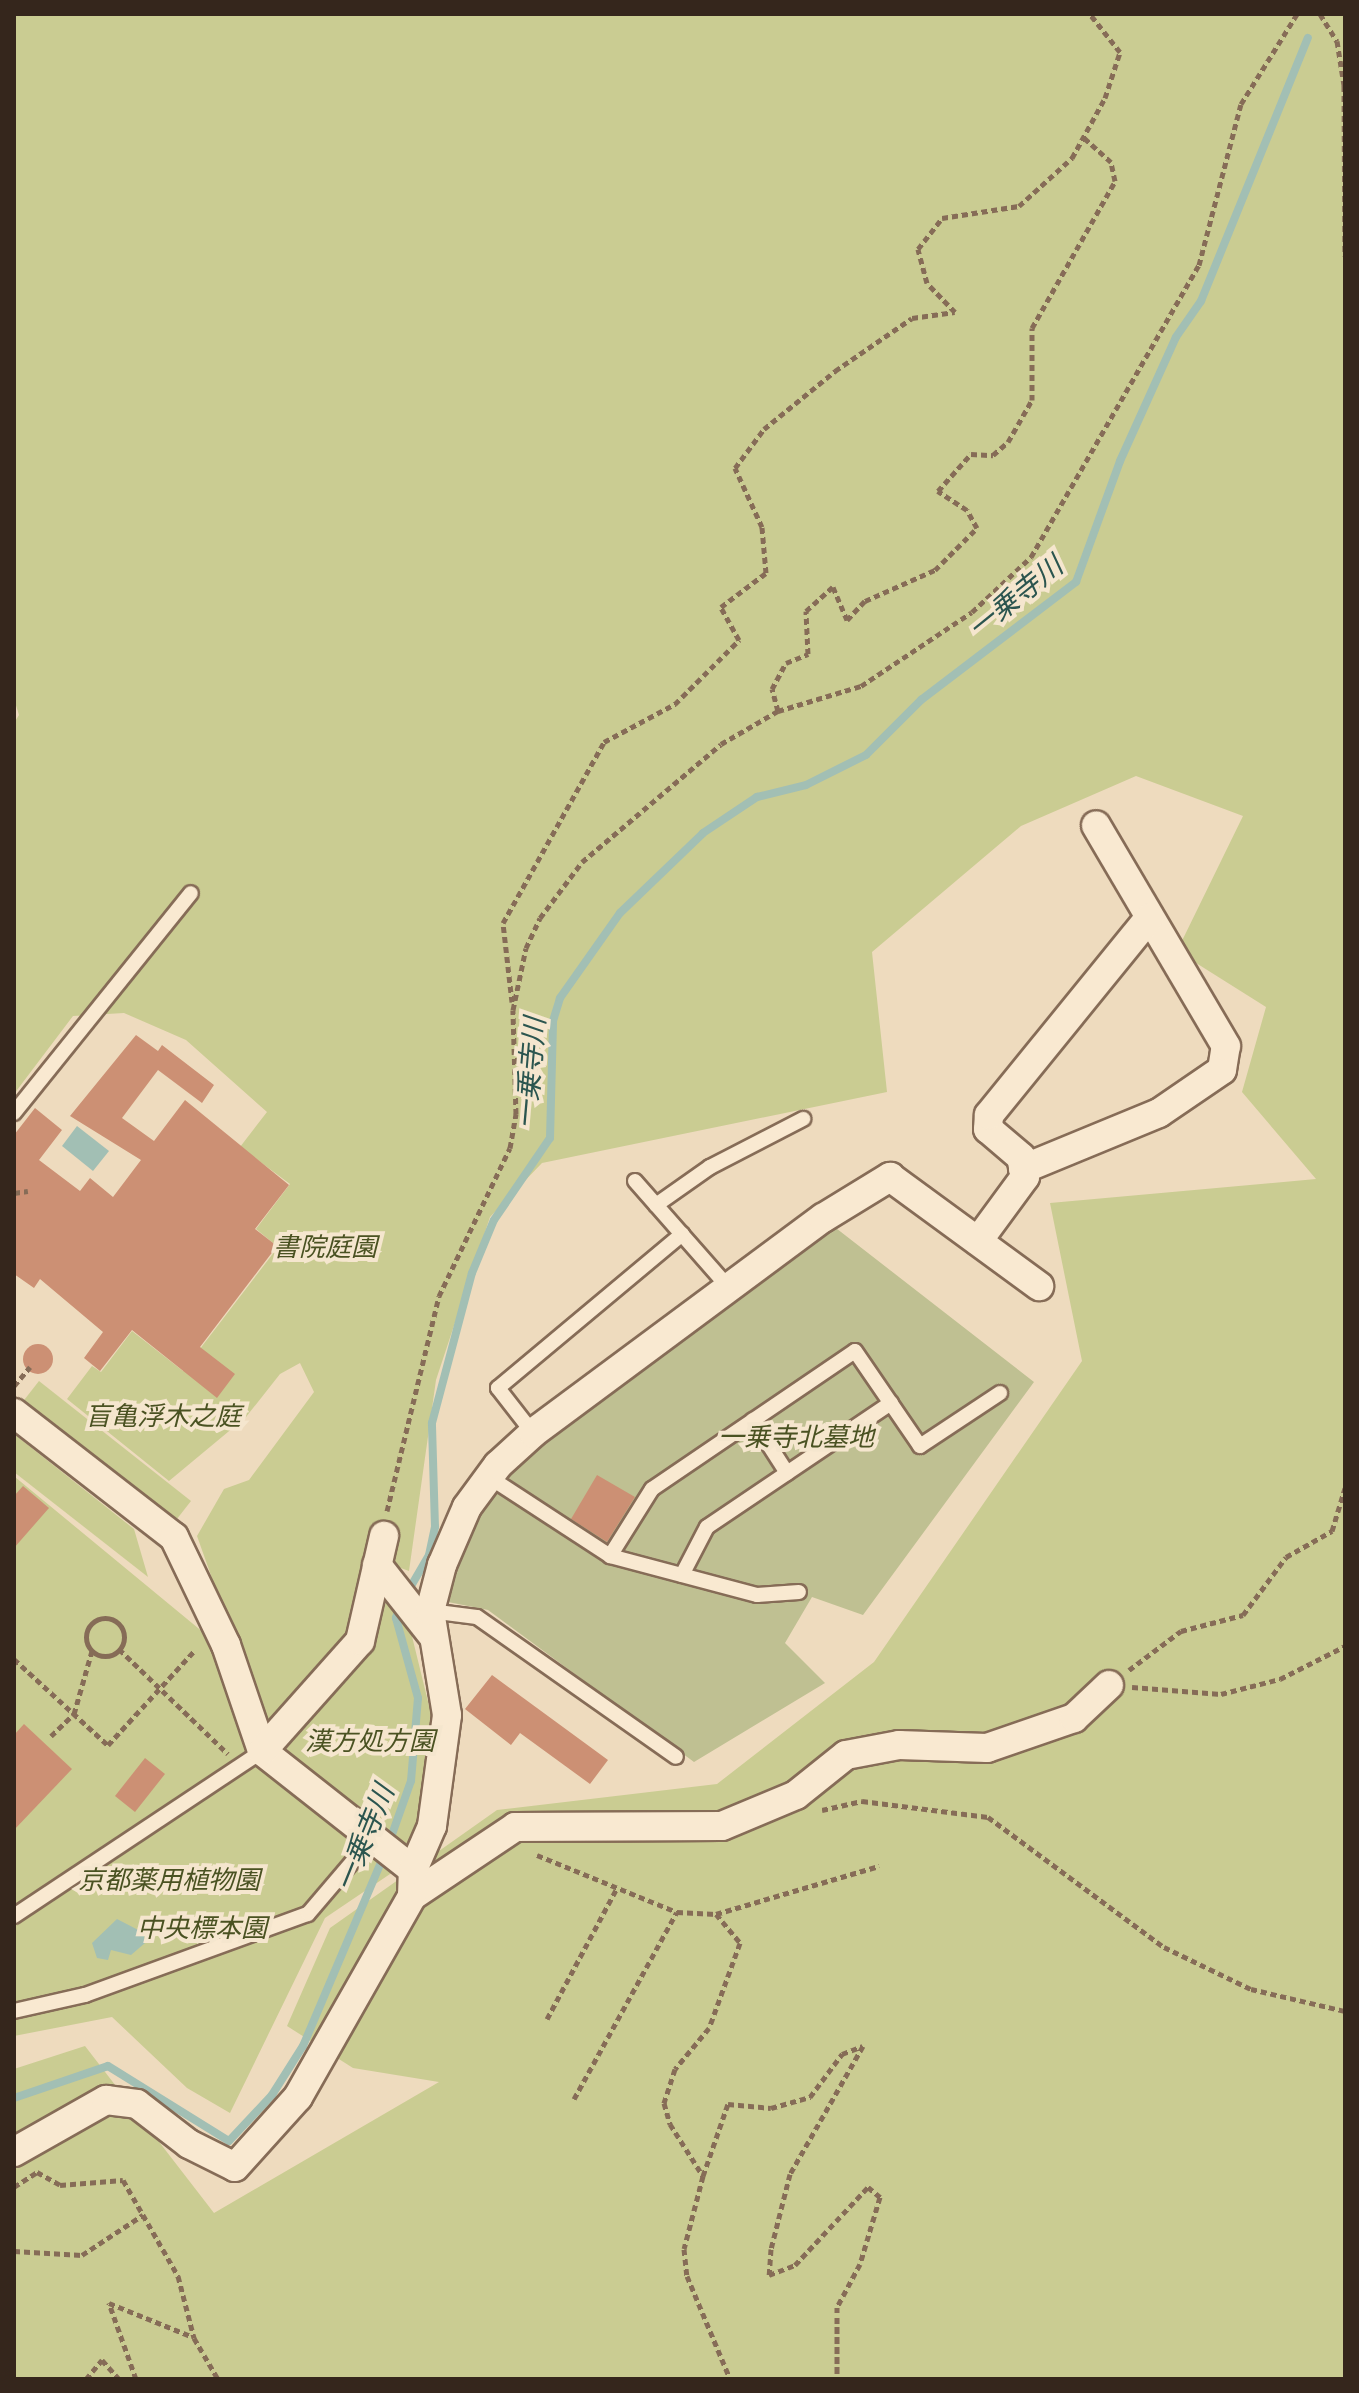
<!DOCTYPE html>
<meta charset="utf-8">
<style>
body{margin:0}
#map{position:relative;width:1359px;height:2393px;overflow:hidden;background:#eedbbe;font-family:"PT Serif","Noto Sans JP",serif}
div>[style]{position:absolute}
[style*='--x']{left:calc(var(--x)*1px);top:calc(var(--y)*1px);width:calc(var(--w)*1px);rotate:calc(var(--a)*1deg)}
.green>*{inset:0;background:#cacc92}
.cemetery>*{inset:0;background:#bfc092}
.water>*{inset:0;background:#a2bfb4}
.stream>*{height:8px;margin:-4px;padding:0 4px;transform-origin:4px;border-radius:4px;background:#a2bfb4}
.building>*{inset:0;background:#cc9074}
.round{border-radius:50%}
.path>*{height:5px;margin-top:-2.5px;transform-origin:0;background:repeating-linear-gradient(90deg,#866c57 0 6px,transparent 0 10px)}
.path>.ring{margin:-2.5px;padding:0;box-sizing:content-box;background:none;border:5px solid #866c57;border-radius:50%}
.roads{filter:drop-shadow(2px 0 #866c57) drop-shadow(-2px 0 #866c57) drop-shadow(0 2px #866c57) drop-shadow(0 -2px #866c57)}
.service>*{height:14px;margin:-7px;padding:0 7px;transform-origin:7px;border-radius:7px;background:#f9e9d1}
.minor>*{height:28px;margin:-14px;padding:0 14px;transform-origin:14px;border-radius:14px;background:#f9e9d1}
span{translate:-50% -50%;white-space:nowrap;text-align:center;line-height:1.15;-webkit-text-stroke:8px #f5e6ce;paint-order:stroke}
.park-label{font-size:26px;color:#4a5222;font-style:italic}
.water-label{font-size:28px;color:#2b554f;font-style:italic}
.frame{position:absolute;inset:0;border:16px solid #35261c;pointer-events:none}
</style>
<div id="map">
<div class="green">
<i style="clip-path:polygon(14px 14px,1345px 14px,1345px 2379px,14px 2379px,14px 2069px,85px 2046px,214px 2213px,439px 2082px,353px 2068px,287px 2026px,330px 1928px,497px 1810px,717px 1784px,874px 1662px,1082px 1361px,1050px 1203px,1316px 1179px,1242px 1092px,1266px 1007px,1177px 951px,1243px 816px,1136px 776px,1021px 826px,872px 952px,887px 1092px,542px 1163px,490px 1217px,436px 1380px,409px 1571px,368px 1556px,348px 1650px,278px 1723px,261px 1716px,197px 1536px,224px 1489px,249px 1480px,314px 1392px,300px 1363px,280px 1374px,246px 1417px,169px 1481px,67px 1399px,92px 1366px,101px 1372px,132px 1331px,183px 1371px,278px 1247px,256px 1229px,290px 1184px,240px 1147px,267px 1112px,186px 1040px,124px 1013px,73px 1016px,14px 1094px,14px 723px,19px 715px,14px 699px)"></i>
<i style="clip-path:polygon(39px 1381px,191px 1501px,173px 1524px,21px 1404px)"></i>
<i style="clip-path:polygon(14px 1434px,134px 1529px,148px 1577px,14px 1472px)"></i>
<i style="clip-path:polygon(15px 1477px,221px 1647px,252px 1756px,393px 1872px,325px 1918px,230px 2113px,187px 2088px,112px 2017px,14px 2036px)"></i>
<i style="clip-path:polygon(386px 1602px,408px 1620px,434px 1726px,410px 1855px,280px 1750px,371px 1651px)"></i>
</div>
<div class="cemetery">
<i style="clip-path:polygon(823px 1218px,1034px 1382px,863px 1615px,812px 1597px,785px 1643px,825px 1683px,694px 1762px,488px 1610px,433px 1599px,498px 1465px)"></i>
</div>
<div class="water">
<i style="clip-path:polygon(77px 1126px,109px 1151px,93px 1171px,62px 1146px)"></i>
<i style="clip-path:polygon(117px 1919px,144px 1933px,145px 1943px,131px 1955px,111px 1950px,108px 1960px,97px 1958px,92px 1943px)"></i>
</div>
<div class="stream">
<i style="--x:407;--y:1593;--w:44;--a:-59.9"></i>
<i style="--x:429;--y:1555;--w:29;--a:-78"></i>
<i style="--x:435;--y:1527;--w:104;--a:-91.7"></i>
<i style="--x:432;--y:1423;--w:155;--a:-75.1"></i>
<i style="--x:472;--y:1273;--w:57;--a:-67.5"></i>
<i style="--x:494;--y:1220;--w:99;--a:-55.7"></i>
<i style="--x:550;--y:1138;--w:117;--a:-88.5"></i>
<i style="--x:553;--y:1021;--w:24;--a:-73"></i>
<i style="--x:560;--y:998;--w:104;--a:-54.8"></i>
<i style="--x:620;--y:913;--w:115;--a:-43.9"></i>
<i style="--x:703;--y:833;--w:65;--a:-33.7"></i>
<i style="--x:757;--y:797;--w:50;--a:-13.8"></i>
<i style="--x:806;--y:785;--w:67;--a:-26.6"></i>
<i style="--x:866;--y:755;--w:78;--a:-45"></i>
<i style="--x:921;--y:700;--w:195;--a:-37.3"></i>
<i style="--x:1076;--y:582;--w:129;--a:-70"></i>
<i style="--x:1120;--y:461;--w:136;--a:-65.7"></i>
<i style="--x:1176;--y:337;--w:44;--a:-55.2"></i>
<i style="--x:1201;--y:301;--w:284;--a:-67.9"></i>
<i style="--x:389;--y:1843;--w:66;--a:-70.5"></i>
<i style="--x:411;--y:1781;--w:83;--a:-85.2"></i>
<i style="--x:418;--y:1698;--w:83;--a:-105.4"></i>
<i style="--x:396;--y:1618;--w:14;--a:-73"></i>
<i style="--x:14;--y:2098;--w:99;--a:-18.8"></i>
<i style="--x:108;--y:2066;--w:142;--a:31.8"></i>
<i style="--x:229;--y:2141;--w:63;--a:-46.9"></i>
<i style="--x:272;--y:2095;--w:58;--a:-57.7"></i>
<i style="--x:303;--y:2046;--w:207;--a:-67"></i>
</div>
<div class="building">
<i style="clip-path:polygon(136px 1035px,158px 1051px,162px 1045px,214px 1085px,202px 1103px,158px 1070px,122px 1118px,154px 1141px,185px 1100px,289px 1185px,255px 1229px,277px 1246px,200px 1347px,235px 1374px,217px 1398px,132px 1330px,100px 1371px,84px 1358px,103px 1332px,40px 1279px,34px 1288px,14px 1274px,14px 1135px,35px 1108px,62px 1130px,39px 1160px,80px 1191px,90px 1178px,113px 1197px,141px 1160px,70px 1116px)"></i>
<i class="round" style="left:23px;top:1344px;width:30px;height:30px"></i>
<i style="clip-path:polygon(597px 1475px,635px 1497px,607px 1542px,571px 1519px)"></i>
<i style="clip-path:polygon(23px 1486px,49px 1508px,14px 1548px,14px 1496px)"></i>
<i style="clip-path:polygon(492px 1675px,608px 1760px,590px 1784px,520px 1733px,511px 1745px,465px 1709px)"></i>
<i style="clip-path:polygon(24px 1724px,72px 1769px,14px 1830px,14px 1735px)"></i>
<i style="clip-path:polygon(145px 1758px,165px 1774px,135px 1812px,115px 1796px)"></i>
</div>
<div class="path">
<i style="--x:1320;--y:14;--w:32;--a:58"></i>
<i style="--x:1337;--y:41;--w:45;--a:81"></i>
<i style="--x:1344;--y:85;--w:171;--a:89.7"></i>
<i style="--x:778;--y:711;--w:23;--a:-105"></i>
<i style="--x:772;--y:689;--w:30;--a:-62"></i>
<i style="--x:786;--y:663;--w:24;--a:-22"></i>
<i style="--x:808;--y:654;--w:43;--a:-92.7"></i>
<i style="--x:806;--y:611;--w:36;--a:-42"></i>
<i style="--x:833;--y:587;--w:36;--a:67"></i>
<i style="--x:847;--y:620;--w:26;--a:-47"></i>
<i style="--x:865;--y:601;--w:77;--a:-23.9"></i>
<i style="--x:935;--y:570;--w:59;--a:-45"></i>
<i style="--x:977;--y:528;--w:21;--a:-119"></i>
<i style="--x:967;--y:510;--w:35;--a:-147"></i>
<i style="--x:938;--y:491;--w:50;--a:-48.3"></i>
<i style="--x:971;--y:454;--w:22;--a:3"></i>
<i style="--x:993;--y:455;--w:20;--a:-41"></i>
<i style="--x:1008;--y:442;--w:48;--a:-60.3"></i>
<i style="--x:1032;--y:400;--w:72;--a:-90"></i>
<i style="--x:1032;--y:328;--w:169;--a:-60.5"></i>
<i style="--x:1115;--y:181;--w:19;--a:-102"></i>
<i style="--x:1111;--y:162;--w:38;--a:-138"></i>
<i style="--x:512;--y:1002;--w:80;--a:-96.5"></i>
<i style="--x:503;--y:923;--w:207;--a:-60.8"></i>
<i style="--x:604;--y:742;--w:81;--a:-28.2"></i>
<i style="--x:675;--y:704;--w:91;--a:-45"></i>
<i style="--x:739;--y:640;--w:38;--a:-119"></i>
<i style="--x:721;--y:607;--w:56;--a:-37.1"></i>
<i style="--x:766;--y:573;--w:46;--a:-95"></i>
<i style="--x:762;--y:527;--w:65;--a:-114.6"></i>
<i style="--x:735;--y:468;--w:49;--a:-53.4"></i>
<i style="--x:764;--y:429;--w:92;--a:-39.2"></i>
<i style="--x:835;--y:371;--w:93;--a:-34.5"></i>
<i style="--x:912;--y:318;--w:43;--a:-7.9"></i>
<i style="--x:955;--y:312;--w:40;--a:-134"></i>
<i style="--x:927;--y:283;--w:35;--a:-105"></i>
<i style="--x:918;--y:249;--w:39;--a:-52"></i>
<i style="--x:942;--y:218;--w:78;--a:-8.9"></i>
<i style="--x:1019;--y:206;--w:72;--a:-42.2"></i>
<i style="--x:1072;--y:158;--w:68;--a:-61.2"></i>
<i style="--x:1105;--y:98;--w:48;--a:-71.9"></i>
<i style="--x:1120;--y:52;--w:48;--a:-128.3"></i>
<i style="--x:14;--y:1193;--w:14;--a:-8"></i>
<i style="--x:14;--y:1386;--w:25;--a:-50"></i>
<i style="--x:387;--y:1511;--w:221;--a:-76.4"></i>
<i style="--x:439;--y:1296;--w:164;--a:-64.4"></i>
<i style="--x:510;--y:1148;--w:35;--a:-80"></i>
<i style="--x:516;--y:1114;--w:104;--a:-91.7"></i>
<i style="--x:513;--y:1010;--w:63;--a:-78.2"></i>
<i style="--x:526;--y:948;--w:33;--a:-65"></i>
<i style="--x:540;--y:918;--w:70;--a:-53.1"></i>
<i style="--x:582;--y:862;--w:182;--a:-40.3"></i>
<i style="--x:721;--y:744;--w:66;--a:-30.1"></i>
<i style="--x:778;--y:711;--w:87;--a:-16.8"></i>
<i style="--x:861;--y:686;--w:133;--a:-33.7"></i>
<i style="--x:972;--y:612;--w:81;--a:-43"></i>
<i style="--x:1031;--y:557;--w:337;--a:-60.1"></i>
<i style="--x:1199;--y:265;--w:166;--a:-75.4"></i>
<i style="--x:1241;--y:104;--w:106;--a:-58.1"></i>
<i class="ring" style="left:86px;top:1618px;width:33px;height:33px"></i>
<i style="--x:119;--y:1649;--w:151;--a:43.9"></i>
<i style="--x:14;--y:1659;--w:127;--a:42.5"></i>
<i style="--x:108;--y:1745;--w:127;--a:-47.5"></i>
<i style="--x:1129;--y:1670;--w:65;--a:-36.9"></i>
<i style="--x:1181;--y:1631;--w:64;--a:-14.5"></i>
<i style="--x:1243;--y:1615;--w:72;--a:-53.4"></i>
<i style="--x:1286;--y:1557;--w:53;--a:-29.5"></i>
<i style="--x:1332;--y:1531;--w:45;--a:-73.2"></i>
<i style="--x:1132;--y:1687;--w:89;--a:4.5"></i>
<i style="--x:1221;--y:1694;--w:61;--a:-14.3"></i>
<i style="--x:1280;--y:1679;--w:73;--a:-26.9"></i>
<i style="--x:51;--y:1736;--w:32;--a:-44"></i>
<i style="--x:74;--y:1714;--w:66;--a:-74.1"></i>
<i style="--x:822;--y:1810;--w:41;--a:-12.7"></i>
<i style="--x:862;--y:1801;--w:127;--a:7.2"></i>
<i style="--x:988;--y:1817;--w:219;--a:36.5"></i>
<i style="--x:1164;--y:1947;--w:97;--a:25.8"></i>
<i style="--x:1251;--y:1989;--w:97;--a:13.2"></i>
<i style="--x:537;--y:1855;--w:151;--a:22.2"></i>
<i style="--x:677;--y:1912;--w:39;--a:3"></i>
<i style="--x:716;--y:1914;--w:38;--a:50"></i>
<i style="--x:740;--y:1943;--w:90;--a:110"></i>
<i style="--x:709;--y:2028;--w:53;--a:129.7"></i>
<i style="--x:675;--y:2069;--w:36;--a:108"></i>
<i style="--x:664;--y:2103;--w:22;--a:74"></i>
<i style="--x:670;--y:2124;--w:62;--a:57.6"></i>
<i style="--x:703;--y:2176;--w:76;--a:-70.9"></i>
<i style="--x:728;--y:2104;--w:43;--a:5.3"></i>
<i style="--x:771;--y:2108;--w:41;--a:-15.8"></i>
<i style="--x:810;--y:2097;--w:54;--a:-53.3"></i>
<i style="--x:842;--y:2054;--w:22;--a:-21"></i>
<i style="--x:863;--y:2046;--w:147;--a:119.7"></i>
<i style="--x:790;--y:2174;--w:77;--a:104.2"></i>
<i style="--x:771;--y:2249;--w:26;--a:94"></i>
<i style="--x:769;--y:2275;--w:28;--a:-21"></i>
<i style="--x:795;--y:2265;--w:107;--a:-46.9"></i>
<i style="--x:868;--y:2187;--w:16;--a:40"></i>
<i style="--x:880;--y:2197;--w:70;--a:106.6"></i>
<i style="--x:860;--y:2264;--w:49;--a:118.1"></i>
<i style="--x:837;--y:2307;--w:72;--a:90"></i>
<i style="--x:716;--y:1914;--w:170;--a:-16.4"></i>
<i style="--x:547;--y:2019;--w:149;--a:-61.9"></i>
<i style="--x:574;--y:2099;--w:213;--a:-61.2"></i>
<i style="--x:703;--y:2176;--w:75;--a:104.6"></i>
<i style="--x:684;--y:2249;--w:27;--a:84"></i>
<i style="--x:687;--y:2276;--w:112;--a:67.3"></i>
<i style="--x:14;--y:2187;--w:27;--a:-33"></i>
<i style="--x:37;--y:2172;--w:26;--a:29"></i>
<i style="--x:60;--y:2185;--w:63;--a:-4.5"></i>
<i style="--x:123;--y:2180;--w:111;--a:60.2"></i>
<i style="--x:178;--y:2276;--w:64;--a:75.5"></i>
<i style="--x:194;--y:2338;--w:48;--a:59.7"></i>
<i style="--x:14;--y:2251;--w:68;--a:3.4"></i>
<i style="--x:82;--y:2255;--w:73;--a:-33.3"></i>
<i style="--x:86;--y:2379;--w:25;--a:-50"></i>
<i style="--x:102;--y:2360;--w:25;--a:48"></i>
<i style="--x:136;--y:2379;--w:81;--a:-109.6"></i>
<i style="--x:109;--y:2303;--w:91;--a:22"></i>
</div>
<div class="roads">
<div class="service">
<i style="--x:14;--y:1113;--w:282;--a:-51.2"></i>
<i style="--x:635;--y:1181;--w:142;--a:48.7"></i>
<i style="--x:656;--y:1205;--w:66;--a:-35.1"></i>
<i style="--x:710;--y:1167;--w:105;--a:-27.3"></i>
<i style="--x:753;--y:1420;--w:63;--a:57.3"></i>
<i style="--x:533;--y:1433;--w:57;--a:-127.9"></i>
<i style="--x:498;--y:1388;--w:240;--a:-39.9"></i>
<i style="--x:489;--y:1477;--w:145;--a:33.1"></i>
<i style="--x:610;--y:1556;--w:152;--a:14.9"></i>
<i style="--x:757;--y:1595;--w:42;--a:-4.1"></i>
<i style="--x:610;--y:1556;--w:79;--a:-57.9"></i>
<i style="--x:652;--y:1489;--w:245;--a:-34.2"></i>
<i style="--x:855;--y:1351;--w:115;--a:55.6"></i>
<i style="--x:920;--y:1446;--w:96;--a:-33.5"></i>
<i style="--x:682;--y:1575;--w:54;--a:-62.5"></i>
<i style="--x:707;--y:1527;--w:222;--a:-34"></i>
<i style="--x:430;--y:1611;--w:47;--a:7.3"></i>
<i style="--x:477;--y:1617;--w:243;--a:35.1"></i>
<i style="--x:14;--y:1916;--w:298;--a:-33.6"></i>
<i style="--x:14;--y:2011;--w:73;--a:-12.7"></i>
<i style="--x:85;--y:1995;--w:237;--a:-20"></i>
<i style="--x:308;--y:1914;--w:97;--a:-49.6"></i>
</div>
<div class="minor">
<i style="--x:1023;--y:1169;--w:147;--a:-22.4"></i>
<i style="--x:1159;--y:1113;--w:76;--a:-34.3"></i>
<i style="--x:1222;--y:1070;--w:24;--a:-81"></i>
<i style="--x:1226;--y:1046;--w:256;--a:-120.5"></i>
<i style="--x:978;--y:1241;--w:79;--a:-53.7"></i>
<i style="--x:1025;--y:1177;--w:20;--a:-101"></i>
<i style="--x:1021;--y:1157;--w:43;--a:-139.7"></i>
<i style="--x:988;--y:1129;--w:14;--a:-86"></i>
<i style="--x:989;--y:1115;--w:254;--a:-50.9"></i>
<i style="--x:14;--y:1413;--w:202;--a:37.8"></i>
<i style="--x:174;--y:1537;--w:120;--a:64.3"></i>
<i style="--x:226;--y:1645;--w:112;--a:71.2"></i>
<i style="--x:262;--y:1751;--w:192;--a:38.2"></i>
<i style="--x:377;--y:1565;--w:89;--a:51.8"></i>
<i style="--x:262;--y:1751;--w:147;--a:-48.3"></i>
<i style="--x:360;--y:1641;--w:108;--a:-77.1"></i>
<i style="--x:412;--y:1896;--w:124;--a:-33.8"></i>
<i style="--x:515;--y:1827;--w:207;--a:-0.3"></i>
<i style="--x:722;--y:1826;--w:80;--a:-22.7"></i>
<i style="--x:796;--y:1795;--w:64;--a:-38.7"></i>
<i style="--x:846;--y:1755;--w:54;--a:-10.7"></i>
<i style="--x:899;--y:1745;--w:88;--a:2"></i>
<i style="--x:987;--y:1748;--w:92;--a:-19"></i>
<i style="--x:1074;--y:1718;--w:48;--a:-43.3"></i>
<i style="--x:14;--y:2152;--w:106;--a:-29.5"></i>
<i style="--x:106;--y:2100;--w:31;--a:7"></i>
<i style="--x:137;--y:2104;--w:66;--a:37.6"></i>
<i style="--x:189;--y:2144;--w:51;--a:26.6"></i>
<i style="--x:235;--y:2167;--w:94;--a:-48"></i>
<i style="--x:298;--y:2097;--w:231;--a:-60.4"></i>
<i style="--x:412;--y:1896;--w:26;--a:-88"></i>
<i style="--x:413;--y:1870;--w:48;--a:-66.6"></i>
<i style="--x:432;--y:1826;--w:112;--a:-82.3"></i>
<i style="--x:447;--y:1715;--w:105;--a:-99.3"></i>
<i style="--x:430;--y:1611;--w:48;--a:-75.4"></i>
<i style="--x:442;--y:1565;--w:63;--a:-66.7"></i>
<i style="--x:467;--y:1507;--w:52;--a:-53.6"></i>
<i style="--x:498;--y:1465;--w:47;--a:-42.4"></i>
<i style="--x:533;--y:1433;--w:361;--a:-36.6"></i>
<i style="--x:823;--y:1218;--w:79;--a:-31.5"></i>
<i style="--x:890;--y:1177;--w:185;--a:36.2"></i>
</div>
</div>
<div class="park-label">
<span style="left:325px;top:1247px">書院庭園</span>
<span style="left:163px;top:1416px">盲亀浮木之庭</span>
<span style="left:796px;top:1437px">一乗寺北墓地</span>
<span style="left:370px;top:1741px">漢方処方園</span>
<span style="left:169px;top:1880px">京都薬用植物園</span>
<span style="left:202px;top:1928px">中央標本園</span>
</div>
<div class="water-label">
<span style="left:1015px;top:597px;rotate:-39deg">一乗寺川</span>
<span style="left:530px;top:1073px;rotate:-85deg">一乗寺川</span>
<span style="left:364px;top:1838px;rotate:-68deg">一乗寺川</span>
</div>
<div class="frame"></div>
</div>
